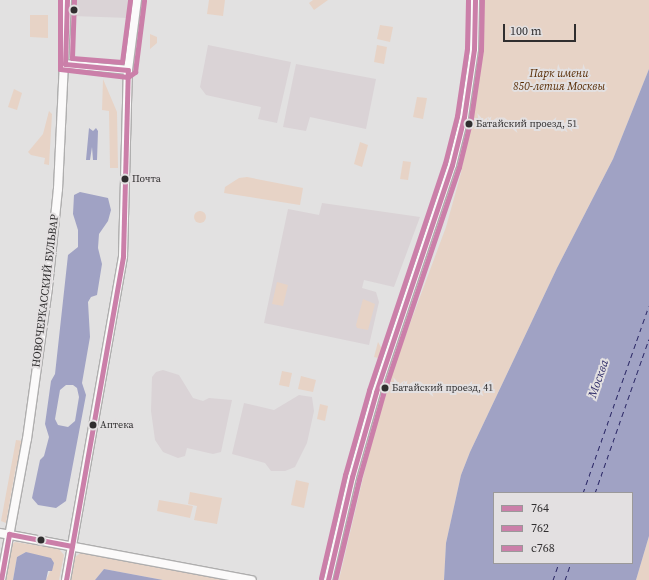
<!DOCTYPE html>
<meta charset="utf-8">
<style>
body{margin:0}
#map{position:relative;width:649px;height:580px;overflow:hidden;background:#e2e1e1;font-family:"Source Serif 4",serif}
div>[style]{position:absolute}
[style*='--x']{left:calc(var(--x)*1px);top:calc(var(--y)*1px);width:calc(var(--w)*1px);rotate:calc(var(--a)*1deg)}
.built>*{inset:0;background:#dad3d6}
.green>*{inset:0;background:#e7d3c6}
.round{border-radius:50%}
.water>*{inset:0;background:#a0a2c4}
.ferry>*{height:1px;margin-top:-0.5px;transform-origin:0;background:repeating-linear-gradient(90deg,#2d2a67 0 5px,transparent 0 9px)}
.roads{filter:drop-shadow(1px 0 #afaeae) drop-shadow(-1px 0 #afaeae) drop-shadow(0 1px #afaeae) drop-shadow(0 -1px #afaeae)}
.secondary>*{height:8px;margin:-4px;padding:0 4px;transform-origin:4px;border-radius:4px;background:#fbfafa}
.bus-1>*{height:5px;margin:-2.5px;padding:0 2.5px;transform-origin:2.5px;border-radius:2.5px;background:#cb7fa9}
.bus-2>*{height:5px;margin:-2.5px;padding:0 2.5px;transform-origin:2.5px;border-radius:2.5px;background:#cb7fa9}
.bus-3>*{height:5px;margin:-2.5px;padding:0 2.5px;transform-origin:2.5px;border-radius:2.5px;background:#cb7fa9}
.dots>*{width:11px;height:11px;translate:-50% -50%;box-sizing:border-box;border:2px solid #e3e0e1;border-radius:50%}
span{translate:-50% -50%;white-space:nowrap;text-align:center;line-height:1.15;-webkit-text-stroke:4px #e3e0e1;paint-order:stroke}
.bus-label{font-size:10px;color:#302e2f}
.left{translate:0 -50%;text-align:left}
.park-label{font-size:11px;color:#552900;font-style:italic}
.street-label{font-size:11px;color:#302e2f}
.water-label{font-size:12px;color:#2d2a67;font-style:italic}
.legend{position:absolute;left:493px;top:492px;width:140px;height:72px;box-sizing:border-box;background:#e3e0e1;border:1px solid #9b999a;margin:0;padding:5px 7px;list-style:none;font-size:12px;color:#302e2f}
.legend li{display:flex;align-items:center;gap:8px;height:20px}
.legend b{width:20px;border:1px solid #9b999a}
.scale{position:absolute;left:503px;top:24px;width:73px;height:18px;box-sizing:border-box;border:2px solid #302e2f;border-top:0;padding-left:5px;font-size:12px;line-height:14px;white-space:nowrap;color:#302e2f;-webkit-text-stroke:3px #e3e0e1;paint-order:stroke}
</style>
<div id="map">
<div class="built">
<i style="clip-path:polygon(73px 0,130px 0,129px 18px,73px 16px)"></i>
<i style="clip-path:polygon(208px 45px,291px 62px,277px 123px,258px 119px,261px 107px,206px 95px,200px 87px)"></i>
<i style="clip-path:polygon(296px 64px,376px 79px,366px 129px,310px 117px,306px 131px,283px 127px)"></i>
<i style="clip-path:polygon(322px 203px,420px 217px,394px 287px,364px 280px,362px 288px,376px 292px,379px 302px,369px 345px,264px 323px,288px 209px,319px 215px)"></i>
<i style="clip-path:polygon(163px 370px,179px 375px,193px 398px,203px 401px,209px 398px,232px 400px,221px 452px,213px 454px,187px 448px,185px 456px,178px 458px,163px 452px,155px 440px,151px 411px,152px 377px,156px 372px)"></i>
<i style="clip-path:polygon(299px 395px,312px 397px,314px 411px,307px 443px,295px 467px,285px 471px,271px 471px,265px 463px,232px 454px,244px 403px,274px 410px)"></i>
</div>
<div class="green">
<i style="clip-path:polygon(209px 0,225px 0,223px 16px,207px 14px)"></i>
<i style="clip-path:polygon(313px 0,328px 0,314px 10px,309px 3px)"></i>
<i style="clip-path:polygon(484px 0,649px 0,649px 69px,613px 159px,557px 268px,470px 452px,461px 475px,446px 543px,444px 580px,339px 580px,372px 440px,395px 364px,446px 227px,461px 173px,481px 58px)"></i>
<i style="clip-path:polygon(30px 15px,48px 15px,48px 38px,30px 37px)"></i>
<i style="clip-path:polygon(380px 25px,393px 27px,390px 42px,377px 39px)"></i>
<i style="clip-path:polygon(150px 34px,157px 37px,157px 43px,150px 49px)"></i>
<i style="clip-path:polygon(377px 45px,387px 47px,384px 64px,374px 62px)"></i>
<i style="clip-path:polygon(103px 79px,117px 112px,118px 168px,110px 168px,109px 111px,102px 110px)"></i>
<i style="clip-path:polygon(14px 89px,22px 93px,17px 110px,8px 107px)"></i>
<i style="clip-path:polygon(417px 97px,427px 98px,423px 119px,413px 117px)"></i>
<i style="clip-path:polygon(49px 111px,52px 114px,49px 165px,44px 164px,45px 158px,31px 155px,28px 152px,43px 134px)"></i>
<i style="clip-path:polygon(360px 142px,368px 145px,362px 167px,354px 164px)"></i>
<i style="clip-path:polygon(403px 161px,411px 162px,408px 180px,400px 179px)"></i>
<i style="clip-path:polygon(247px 177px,303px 188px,300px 205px,224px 193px,225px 187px,239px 178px)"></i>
<i class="round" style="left:194px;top:211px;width:12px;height:12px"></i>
<i style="clip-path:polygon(277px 282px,288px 285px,283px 306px,272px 304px)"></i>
<i style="clip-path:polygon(363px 299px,375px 304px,368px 330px,357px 328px,356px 325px)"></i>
<i style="clip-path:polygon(378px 342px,382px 349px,378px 358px,374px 357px)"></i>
<i style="clip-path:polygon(282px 371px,292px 373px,289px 387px,279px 385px)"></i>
<i style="clip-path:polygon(301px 376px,316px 380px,313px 392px,298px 389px)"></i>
<i style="clip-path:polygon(320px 404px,328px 406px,325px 421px,317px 419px)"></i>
<i style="clip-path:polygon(16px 440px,23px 441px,19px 464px,16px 466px,6px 523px,1px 521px)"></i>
<i style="clip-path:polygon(296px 480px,309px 483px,304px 508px,291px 505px)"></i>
<i style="clip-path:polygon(190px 492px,222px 498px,217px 524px,194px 520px,197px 506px,188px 504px)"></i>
<i style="clip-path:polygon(159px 500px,193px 506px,190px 518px,157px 511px)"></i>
<i style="clip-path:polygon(649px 536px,649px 580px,636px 580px)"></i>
<i style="clip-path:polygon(15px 542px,59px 549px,64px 555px,59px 580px,46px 580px,54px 563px,26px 552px,17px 557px,13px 580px,4px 580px,11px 545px)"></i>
<i style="clip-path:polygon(82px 552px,230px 580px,163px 580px,104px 569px,95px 580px,71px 580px,75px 557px)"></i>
</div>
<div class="water">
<i style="clip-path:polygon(evenodd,649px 69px,649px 536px,636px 580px,444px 580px,446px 543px,461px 475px,470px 452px,557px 268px,613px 159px,649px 69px,494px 493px,632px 493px,632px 563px,494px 563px,494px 493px)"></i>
<i style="clip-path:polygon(89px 128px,93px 131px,96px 128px,98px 131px,97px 160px,93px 160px,92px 147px,90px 160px,86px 160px)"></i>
<i style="clip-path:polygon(evenodd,80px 192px,108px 198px,111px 210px,108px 221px,99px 234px,98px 248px,102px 264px,97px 295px,91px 297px,88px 302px,90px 337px,82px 383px,86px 395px,66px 501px,56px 508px,38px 505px,32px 498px,40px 460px,44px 456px,49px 437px,45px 424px,51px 381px,55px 374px,68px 255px,78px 247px,78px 230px,73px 214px,74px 195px,80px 192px,66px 385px,73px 385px,77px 388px,79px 397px,75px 421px,68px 427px,58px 425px,55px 419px,60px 390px,66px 385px)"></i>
<i style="clip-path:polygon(26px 552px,51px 558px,54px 563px,52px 571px,48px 571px,46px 580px,13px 580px,17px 557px)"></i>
<i style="clip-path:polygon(104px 569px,163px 580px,95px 580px)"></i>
</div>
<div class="ferry">
<i style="--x:583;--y:493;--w:198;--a:-70.6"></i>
<i style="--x:595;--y:493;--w:163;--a:-70.7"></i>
<i style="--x:553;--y:580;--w:18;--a:-71"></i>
<i style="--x:565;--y:580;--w:18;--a:-71"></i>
</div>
<div class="roads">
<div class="secondary">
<i style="--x:65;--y:64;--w:63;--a:5.4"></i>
<i style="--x:0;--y:533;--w:256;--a:10.6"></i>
<i style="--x:1;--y:580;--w:143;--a:-79.6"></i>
<i style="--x:27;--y:439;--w:153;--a:-82.1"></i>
<i style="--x:48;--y:287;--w:99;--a:-84.2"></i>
<i style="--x:58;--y:189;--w:189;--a:-87.3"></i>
<i style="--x:66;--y:580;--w:329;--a:-80"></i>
<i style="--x:123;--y:256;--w:186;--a:-88.5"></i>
<i style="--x:128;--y:70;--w:71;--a:-82.7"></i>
<i style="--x:328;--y:580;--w:106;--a:-76.9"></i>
<i style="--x:352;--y:477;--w:88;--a:-74.2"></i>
<i style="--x:376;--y:392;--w:239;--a:-71.5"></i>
<i style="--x:452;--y:165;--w:49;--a:-76"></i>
<i style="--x:464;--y:117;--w:69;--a:-81.6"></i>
<i style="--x:474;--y:49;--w:49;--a:-88.8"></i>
</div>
</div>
<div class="bus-1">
<i style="--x:65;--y:64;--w:64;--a:-88.2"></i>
<i style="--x:65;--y:64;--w:63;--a:5.4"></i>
<i style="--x:1;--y:580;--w:47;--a:-80.1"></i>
<i style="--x:9;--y:534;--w:64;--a:10.8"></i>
<i style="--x:66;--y:580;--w:329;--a:-80"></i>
<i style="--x:123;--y:256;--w:186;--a:-88.5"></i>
<i style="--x:328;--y:580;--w:106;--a:-76.9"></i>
<i style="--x:352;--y:477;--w:88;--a:-74.2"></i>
<i style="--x:376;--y:392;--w:239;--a:-71.5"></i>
<i style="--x:452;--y:165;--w:49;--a:-76"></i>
<i style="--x:464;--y:117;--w:69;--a:-81.6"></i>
<i style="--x:474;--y:49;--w:49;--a:-88.8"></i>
</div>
<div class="bus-2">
<i style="--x:60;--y:0;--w:69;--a:90"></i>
<i style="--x:60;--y:69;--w:68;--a:6.7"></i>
<i style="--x:128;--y:77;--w:9;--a:-36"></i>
<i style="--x:135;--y:72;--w:72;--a:-82.8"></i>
<i style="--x:335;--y:580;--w:104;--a:-76.6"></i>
<i style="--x:359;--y:479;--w:88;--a:-74.2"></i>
<i style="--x:383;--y:394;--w:239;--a:-71.5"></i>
<i style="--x:459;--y:167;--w:50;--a:-76.2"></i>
<i style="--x:471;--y:118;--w:69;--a:-81.6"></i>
<i style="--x:481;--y:50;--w:50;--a:-88.9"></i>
</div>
<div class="bus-3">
<i style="--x:74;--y:0;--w:58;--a:92"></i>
<i style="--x:72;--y:58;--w:50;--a:4.6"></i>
<i style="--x:122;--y:62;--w:63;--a:-82.6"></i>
<i style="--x:321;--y:578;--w:106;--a:-76.9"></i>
<i style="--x:345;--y:475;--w:88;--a:-74.2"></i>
<i style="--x:369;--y:390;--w:239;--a:-71.5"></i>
<i style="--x:445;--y:163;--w:49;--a:-75.7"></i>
<i style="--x:457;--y:116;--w:69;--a:-81.6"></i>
<i style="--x:467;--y:48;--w:48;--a:-88.8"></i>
</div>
<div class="dots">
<i style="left:74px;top:10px;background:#302e2f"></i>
<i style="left:469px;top:124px;background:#302e2f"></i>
<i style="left:125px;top:179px;background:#302e2f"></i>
<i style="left:385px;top:388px;background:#302e2f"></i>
<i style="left:93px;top:425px;background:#302e2f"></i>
<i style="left:41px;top:540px;background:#302e2f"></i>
</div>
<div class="bus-label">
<span class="left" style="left:476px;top:124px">Батайский проезд, 51</span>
<span class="left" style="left:132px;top:179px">Почта</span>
<span class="left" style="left:392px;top:388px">Батайский проезд, 41</span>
<span class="left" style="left:100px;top:425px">Аптека</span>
</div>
<div class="park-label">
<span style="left:559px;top:81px">Парк имени<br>850-летия Москвы</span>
</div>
<div class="street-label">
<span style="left:46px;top:291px;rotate:-83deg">НОВОЧЕРКАССКИЙ БУЛЬВАР</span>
</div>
<div class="water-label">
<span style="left:599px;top:379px;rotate:-71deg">Москва</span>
</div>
<ul class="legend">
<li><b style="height:5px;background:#cb7fa9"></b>764</li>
<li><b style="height:5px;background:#cb7fa9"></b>762</li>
<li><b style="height:5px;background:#cb7fa9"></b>с768</li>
</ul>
<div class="scale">100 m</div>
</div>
